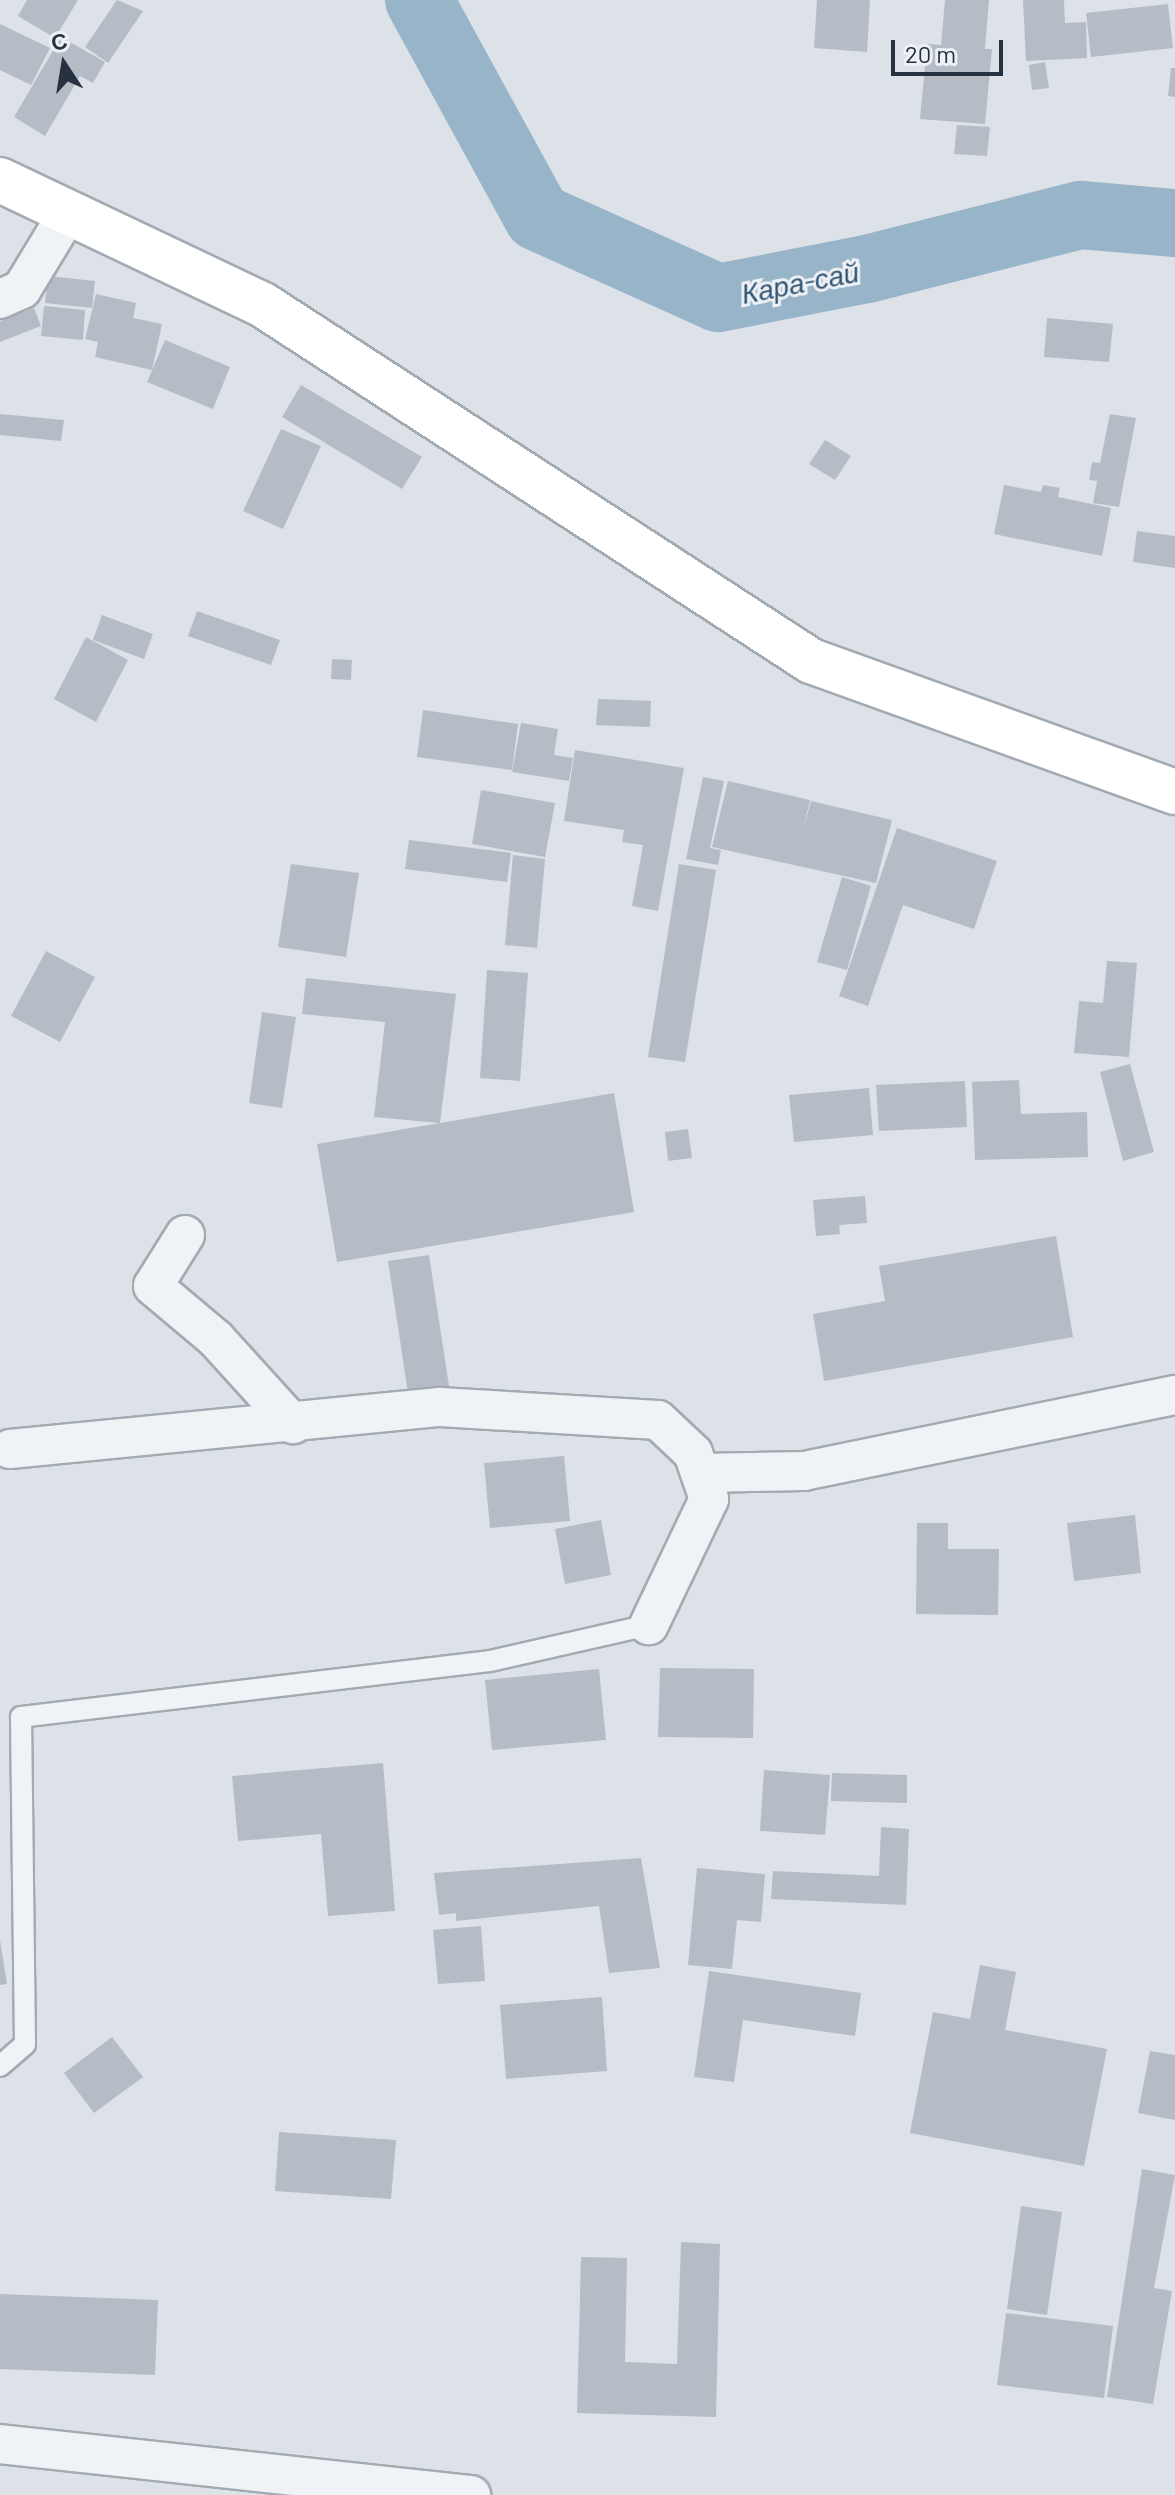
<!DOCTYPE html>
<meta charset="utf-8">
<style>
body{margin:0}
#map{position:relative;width:1175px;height:2495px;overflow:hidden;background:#dde2e8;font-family:Barlow,sans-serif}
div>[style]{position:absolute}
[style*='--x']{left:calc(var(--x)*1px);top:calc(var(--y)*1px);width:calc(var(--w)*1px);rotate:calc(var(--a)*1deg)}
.river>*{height:68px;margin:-34px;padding:0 34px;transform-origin:34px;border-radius:34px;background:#97b4c9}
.building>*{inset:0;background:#b5bcc5}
.roads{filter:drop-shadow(2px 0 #a2aab2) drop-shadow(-2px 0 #a2aab2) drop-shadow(0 2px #a2aab2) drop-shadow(0 -2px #a2aab2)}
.lane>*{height:20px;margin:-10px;padding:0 10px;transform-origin:10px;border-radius:10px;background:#f0f3f6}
.street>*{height:38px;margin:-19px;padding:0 19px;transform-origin:19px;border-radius:19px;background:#f0f3f6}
.secondary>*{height:44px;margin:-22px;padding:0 22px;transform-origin:22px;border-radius:22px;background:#fff}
span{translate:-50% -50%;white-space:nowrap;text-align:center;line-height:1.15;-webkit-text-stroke:6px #edf1f5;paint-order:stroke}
.water-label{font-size:28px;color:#305473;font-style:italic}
.north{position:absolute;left:24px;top:24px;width:80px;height:80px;-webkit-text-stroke:6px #edf1f5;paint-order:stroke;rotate:348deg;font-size:22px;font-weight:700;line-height:32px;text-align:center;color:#26323f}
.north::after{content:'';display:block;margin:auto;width:28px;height:36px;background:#26323f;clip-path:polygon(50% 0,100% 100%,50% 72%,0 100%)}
.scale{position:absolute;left:891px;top:40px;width:112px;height:36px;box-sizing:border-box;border:4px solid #26323f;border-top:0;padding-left:10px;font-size:24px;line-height:28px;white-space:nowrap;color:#26323f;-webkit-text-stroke:6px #edf1f5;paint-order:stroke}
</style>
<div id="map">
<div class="river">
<i style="--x:419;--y:0;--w:247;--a:61.3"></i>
<i style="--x:538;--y:217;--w:197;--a:24.2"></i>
<i style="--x:718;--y:298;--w:152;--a:-11"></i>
<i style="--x:867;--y:269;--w:221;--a:-14.2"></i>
<i style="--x:1081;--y:215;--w:94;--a:4.9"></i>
</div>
<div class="building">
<i style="clip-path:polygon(27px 0,78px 0,55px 38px,18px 16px)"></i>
<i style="clip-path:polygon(117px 0,143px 11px,108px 63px,85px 47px)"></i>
<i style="clip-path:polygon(817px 0,870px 0,867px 52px,814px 48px)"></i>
<i style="clip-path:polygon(945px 0,989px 0,985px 49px,992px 49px,985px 124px,920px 119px,927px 44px,941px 45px)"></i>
<i style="clip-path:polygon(1023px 0,1064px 0,1065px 23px,1086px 22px,1087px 58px,1026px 61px)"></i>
<i style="clip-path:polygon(1168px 4px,1173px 48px,1091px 57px,1086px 13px)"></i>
<i style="clip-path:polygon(0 24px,50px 48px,31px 85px,0 70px)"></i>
<i style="clip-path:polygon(61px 37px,105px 62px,93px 83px,80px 76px,45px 136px,14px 117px)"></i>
<i style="clip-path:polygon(1045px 62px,1049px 88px,1032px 90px,1029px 65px)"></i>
<i style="clip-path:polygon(1171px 68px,1175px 68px,1175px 97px,1168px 96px)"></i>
<i style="clip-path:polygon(957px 125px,990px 127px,987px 156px,954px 154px)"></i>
<i style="clip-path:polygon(48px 276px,95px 281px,92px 308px,45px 303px)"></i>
<i style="clip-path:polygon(96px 294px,136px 303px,133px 318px,162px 324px,152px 370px,95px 357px,98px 342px,85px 339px)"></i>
<i style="clip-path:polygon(44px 306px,85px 310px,83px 340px,41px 336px)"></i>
<i style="clip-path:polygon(34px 308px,41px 326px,0 342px,0 321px)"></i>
<i style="clip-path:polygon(1047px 318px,1113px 324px,1109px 362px,1044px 357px)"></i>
<i style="clip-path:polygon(165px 340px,230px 367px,213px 409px,147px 382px)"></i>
<i style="clip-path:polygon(301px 385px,422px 457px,402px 489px,282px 417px)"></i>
<i style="clip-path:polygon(0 414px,64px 420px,61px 441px,0 435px)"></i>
<i style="clip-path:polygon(1110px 414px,1136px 418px,1119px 507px,1093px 503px,1097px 481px,1089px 480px,1092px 462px,1100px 463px)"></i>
<i style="clip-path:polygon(281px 429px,321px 446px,283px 529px,243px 511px)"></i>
<i style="clip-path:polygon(825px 440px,851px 456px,835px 480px,809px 464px)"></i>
<i style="clip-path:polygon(1004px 485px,1041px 492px,1043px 485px,1060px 488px,1058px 497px,1111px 508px,1102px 556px,994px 534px)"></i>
<i style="clip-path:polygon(1137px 531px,1175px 536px,1175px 568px,1133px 562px)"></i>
<i style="clip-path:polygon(197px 611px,280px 640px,271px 665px,188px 636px)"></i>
<i style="clip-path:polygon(102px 615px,153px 634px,144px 659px,93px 640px)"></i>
<i style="clip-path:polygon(86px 637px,128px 660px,96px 722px,54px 699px)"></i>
<i style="clip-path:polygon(332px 659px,352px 660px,351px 680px,331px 679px)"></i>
<i style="clip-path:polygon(598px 699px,651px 701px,650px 727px,596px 725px)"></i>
<i style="clip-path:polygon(423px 710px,518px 724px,512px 770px,417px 757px)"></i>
<i style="clip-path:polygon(521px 723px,558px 729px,554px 755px,573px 758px,569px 781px,512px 772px)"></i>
<i style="clip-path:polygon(575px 750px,684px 768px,658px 911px,632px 906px,643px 845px,622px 842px,624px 830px,564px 821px)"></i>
<i style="clip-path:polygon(703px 777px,724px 781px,710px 848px,721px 850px,718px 865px,686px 859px)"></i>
<i style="clip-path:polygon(728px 781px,810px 800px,803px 830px,811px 801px,892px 820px,876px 883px,712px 847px)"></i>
<i style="clip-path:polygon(481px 790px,555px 803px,545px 857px,472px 844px)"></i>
<i style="clip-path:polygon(897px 828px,997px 861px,974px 929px,903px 905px,868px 1006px,839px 996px)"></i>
<i style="clip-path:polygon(409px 840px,511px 853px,507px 882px,405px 869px)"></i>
<i style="clip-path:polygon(513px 855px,545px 859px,537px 948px,505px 945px)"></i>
<i style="clip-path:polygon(291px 864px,359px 873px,346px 957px,278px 947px)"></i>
<i style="clip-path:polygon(679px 864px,716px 870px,685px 1062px,648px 1057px)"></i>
<i style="clip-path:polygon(842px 877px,871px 886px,847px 970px,817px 962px)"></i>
<i style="clip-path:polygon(46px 951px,95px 977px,60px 1042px,11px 1016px)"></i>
<i style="clip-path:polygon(1107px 961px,1137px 963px,1129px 1057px,1074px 1053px,1079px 1001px,1103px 1003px)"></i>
<i style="clip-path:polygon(487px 970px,528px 973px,520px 1081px,480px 1078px)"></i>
<i style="clip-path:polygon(306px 978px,456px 994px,440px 1123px,614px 1093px,634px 1212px,337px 1262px,317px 1144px,440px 1123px,374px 1117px,385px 1022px,302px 1014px)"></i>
<i style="clip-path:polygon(262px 1012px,296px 1017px,282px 1108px,249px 1103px)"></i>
<i style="clip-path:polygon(1130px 1064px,1154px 1152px,1123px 1161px,1100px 1072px)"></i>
<i style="clip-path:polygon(1019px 1080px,1021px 1114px,1087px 1112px,1088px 1157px,975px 1160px,972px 1082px)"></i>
<i style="clip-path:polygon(965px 1081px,967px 1127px,879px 1131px,876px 1085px)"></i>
<i style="clip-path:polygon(869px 1088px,873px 1135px,794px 1142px,789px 1095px)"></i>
<i style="clip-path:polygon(688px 1129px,692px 1158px,668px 1161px,665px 1132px)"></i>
<i style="clip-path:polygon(865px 1196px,867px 1223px,839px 1225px,840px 1234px,816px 1236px,813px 1200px)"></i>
<i style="clip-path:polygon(1056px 1236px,1073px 1337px,824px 1381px,813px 1314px,885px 1301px,879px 1266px)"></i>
<i style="clip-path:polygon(429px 1255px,449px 1386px,408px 1393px,388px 1261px)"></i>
<i style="clip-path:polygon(564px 1456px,570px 1521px,490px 1528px,484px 1463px)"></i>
<i style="clip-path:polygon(1135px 1515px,1141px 1573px,1074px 1581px,1067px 1523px)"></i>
<i style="clip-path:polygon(601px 1520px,611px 1575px,565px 1584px,555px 1529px)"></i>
<i style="clip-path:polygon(917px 1523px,948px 1523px,948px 1549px,999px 1549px,998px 1615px,916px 1614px)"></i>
<i style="clip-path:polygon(660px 1668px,754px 1669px,753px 1738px,658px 1737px)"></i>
<i style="clip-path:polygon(599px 1669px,606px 1740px,492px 1750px,485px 1680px)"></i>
<i style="clip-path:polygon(383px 1763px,395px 1911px,328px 1916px,321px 1834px,238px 1841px,232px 1776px)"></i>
<i style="clip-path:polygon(764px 1770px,830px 1775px,825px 1835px,760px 1831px)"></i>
<i style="clip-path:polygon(832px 1773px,907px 1775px,907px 1803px,831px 1801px)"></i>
<i style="clip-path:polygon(881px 1827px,909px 1829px,906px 1905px,771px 1899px,773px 1871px,879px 1876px)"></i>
<i style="clip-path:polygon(641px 1858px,660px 1968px,609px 1973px,599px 1906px,456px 1921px,456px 1913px,439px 1915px,434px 1873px)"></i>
<i style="clip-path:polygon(697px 1868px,765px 1874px,761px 1922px,737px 1920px,732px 1969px,688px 1965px)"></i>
<i style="clip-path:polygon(481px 1926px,485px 1981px,438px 1984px,433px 1930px)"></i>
<i style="clip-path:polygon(0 1940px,7px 1984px,0 1985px)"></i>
<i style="clip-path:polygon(980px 1965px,1016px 1972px,1005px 2030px,1107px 2049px,1084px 2166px,910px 2133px,933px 2012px,970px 2019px)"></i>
<i style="clip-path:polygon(709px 1971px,861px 1993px,855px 2036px,743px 2020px,734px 2082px,694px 2077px)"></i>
<i style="clip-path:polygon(602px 1997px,607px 2071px,506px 2079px,500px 2005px)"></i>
<i style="clip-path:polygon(112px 2037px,143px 2077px,94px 2113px,64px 2073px)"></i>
<i style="clip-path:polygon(1150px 2051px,1175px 2055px,1175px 2120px,1138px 2113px)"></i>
<i style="clip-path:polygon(279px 2132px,396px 2140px,391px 2199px,275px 2191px)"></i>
<i style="clip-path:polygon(1142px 2169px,1175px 2175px,1154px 2288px,1172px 2291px,1153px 2404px,1107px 2397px)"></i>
<i style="clip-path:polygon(1021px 2206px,1062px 2212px,1047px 2315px,1007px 2309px)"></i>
<i style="clip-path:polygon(681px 2242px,720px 2244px,716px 2417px,577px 2413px,581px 2257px,627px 2258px,625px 2362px,677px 2364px)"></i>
<i style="clip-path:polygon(0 2294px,158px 2300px,155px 2375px,0 2369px)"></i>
<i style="clip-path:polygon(1006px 2313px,1113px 2326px,1104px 2398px,997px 2385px)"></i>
</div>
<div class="roads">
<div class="lane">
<i style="--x:0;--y:2066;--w:33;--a:-41"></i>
<i style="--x:25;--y:2044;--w:327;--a:-90.7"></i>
<i style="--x:21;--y:1717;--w:472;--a:-6.8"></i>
<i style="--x:490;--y:1661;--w:163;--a:-12.8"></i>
</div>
<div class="street">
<i style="--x:0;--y:299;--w:24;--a:-24"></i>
<i style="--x:22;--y:289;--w:89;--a:-58.8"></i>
<i style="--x:185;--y:1235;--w:60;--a:122.1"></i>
<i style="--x:153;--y:1286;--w:82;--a:40.1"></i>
<i style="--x:216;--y:1339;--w:115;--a:47.8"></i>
<i style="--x:10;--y:1449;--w:432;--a:-5.6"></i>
<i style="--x:440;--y:1407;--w:218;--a:3.4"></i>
<i style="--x:658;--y:1420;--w:48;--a:43.3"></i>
<i style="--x:693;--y:1453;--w:49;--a:70.8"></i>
<i style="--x:709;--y:1499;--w:140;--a:115.5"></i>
<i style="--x:700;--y:1473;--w:104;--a:-1.1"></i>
<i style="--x:804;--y:1471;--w:379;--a:-11.6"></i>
<i style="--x:0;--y:2444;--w:474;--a:6.2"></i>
</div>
<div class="secondary">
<i style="--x:0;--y:180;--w:291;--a:25.4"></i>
<i style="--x:263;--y:305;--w:653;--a:33.01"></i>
<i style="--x:811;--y:661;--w:387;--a:19.8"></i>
</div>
</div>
<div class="water-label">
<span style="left:800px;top:282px;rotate:-11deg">Кара-сай</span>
</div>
<div class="north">С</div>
<div class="scale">20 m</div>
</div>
